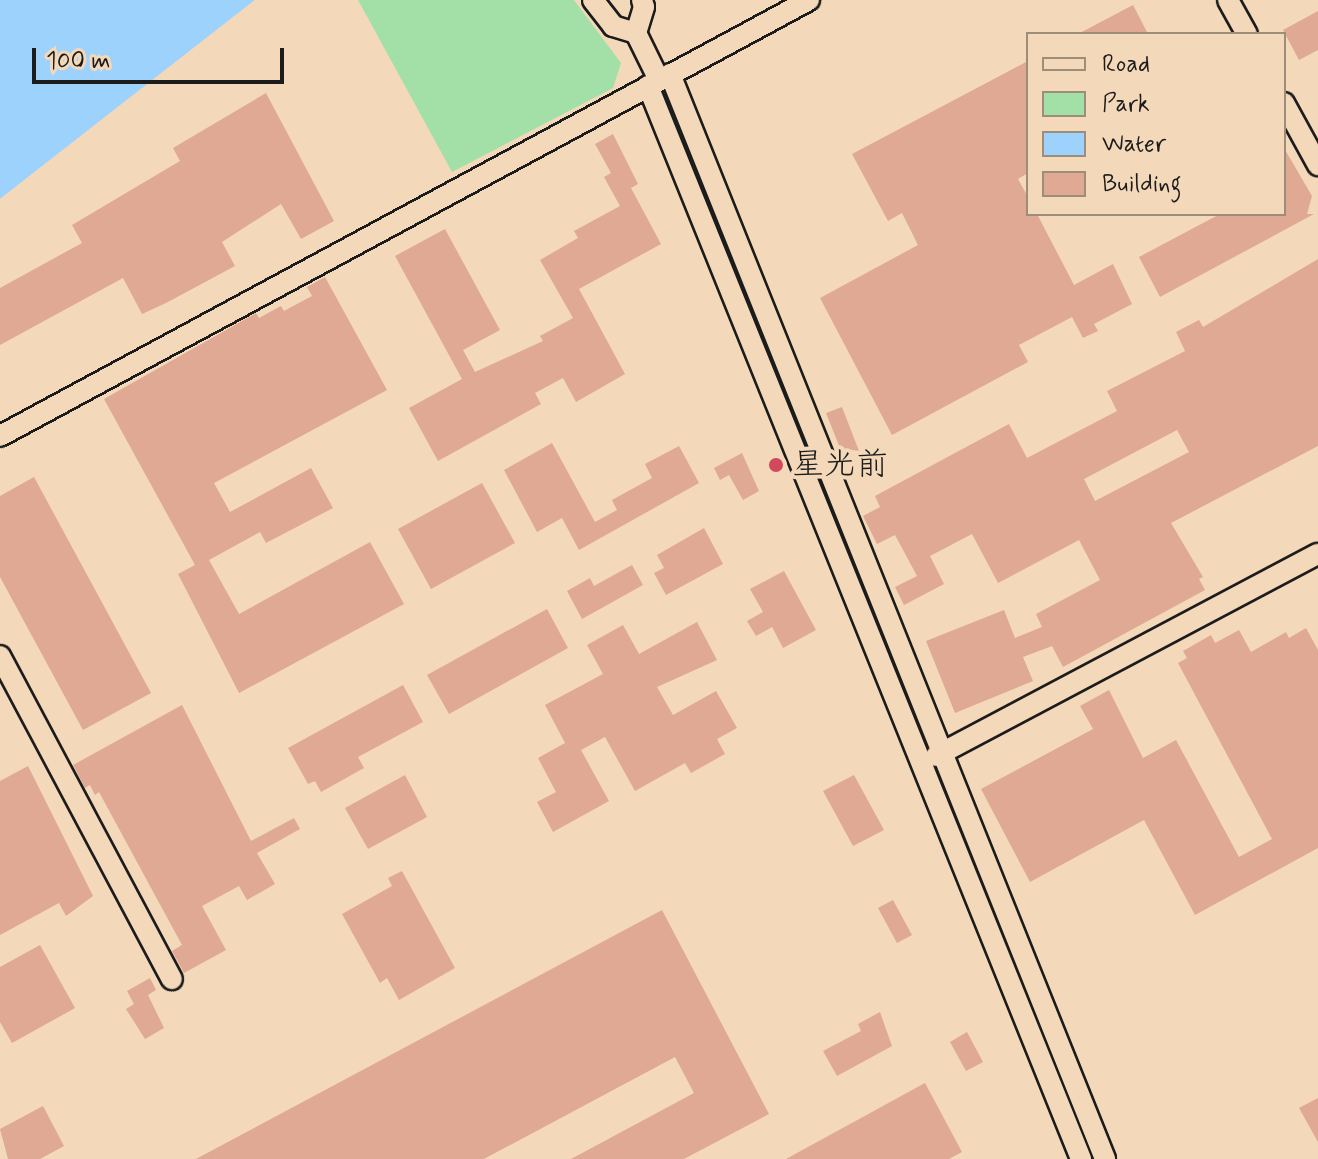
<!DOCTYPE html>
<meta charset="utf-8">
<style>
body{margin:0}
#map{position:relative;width:1318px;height:1159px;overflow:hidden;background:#f4d8ba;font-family:Mynerve,"Klee One",sans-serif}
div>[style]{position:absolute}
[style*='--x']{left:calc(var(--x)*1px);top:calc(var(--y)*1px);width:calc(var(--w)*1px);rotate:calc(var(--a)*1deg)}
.green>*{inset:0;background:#a2e0a7}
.water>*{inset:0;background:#9dd2fc}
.pier>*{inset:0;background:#f4d8ba}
.building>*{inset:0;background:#dfa994}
.roads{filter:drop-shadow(2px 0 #1c1c1c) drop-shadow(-2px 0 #1c1c1c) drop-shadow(0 2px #1c1c1c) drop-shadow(0 -2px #1c1c1c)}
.minor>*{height:20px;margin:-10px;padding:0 10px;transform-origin:10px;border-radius:10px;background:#f4d8ba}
.dots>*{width:22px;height:22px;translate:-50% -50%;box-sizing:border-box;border:4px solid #f4d8ba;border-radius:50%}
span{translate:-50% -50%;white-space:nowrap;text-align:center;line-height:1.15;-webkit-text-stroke:8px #f4d8ba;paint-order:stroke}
.poi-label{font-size:32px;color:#1c1c1c}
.left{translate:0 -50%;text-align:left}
.legend{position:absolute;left:1026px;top:32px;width:260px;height:184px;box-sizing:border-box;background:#f4d8ba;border:2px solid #9e8d7b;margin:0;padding:10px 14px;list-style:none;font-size:24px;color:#1c1c1c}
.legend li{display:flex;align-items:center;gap:16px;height:40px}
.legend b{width:40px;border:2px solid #9e8d7b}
.scale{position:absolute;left:32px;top:48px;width:252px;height:36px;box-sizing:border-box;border:4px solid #1c1c1c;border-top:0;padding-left:10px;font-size:24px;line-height:28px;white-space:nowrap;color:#1c1c1c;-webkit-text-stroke:6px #f4d8ba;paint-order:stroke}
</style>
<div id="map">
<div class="green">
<i style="clip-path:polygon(358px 0,574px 0,621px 63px,613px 88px,452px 172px)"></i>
</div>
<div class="water">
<i style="clip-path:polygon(0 0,255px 0,0 199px)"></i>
</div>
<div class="pier">
<i style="clip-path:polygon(255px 0,259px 0,0 203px,0 199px)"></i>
</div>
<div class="building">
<i style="clip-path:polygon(1133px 5px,1148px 34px,1078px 34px)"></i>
<i style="clip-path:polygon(1318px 11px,1318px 50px,1299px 60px,1283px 30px)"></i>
<i style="clip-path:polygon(1028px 61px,1028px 173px,1018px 179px,1028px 197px,1028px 214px,1037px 214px,1074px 285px,1113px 264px,1132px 304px,1094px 324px,1098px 331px,1083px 338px,1072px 317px,1019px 345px,1028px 362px,892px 435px,820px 298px,918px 245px,902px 213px,888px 221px,852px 154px)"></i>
<i style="clip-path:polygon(266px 93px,334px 221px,301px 239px,281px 204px,222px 242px,235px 266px,166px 303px,142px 314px,123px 278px,0 345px,0 288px,82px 243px,72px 225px,180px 161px,173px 148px)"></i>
<i style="clip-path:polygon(613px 134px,638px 184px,631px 188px,661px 244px,579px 289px,625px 374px,576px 402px,563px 378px,535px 393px,541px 404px,438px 461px,409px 408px,462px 379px,395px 256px,445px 229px,500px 330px,463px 350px,475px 372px,543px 341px,540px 336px,573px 318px,540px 260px,578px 238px,574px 231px,620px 206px,604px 177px,611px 173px,595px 144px)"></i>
<i style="clip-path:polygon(1284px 148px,1312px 196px,1307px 214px,1314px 214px,1160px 297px,1139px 257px,1220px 214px,1284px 214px)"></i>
<i style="clip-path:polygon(evenodd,1318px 259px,1318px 446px,1171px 523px,1203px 577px,1199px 579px,1205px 590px,1063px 667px,1052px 646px,1023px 657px,1033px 681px,955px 713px,926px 641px,1004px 610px,1015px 638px,1042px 627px,1036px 614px,1100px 580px,1079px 540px,998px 583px,972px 534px,930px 556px,944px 584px,904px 605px,895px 587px,917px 576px,895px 535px,877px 544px,863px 516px,880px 507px,875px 496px,1009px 424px,1027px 458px,1117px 411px,1107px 391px,1185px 351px,1176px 332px,1199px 320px,1203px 327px,1318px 259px,1177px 430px,1189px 452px,1095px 501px,1084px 479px,1177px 430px)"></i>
<i style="clip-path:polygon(325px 277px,387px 390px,214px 483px,230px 512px,311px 468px,333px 508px,266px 543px,260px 532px,209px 560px,239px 614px,370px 542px,404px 604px,239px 693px,178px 574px,195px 565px,104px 399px,256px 313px,259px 318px,281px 306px,284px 311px,312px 296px,307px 287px)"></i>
<i style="clip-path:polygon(842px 407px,859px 451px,840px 448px,826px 413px)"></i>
<i style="clip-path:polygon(552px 443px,595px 522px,617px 510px,612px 500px,652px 478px,645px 464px,679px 446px,699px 483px,579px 550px,562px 518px,537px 532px,504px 470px)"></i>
<i style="clip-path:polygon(742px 453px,759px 491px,743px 500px,729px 475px,720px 480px,714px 468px)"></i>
<i style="clip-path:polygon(34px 477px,151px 693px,83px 730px,0 577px,0 496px)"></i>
<i style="clip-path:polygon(482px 483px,515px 543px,431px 589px,398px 529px)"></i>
<i style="clip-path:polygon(704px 528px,723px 564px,666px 595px,654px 573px,664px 568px,657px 555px)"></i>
<i style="clip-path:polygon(632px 565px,643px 585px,582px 619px,567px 591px,590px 578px,594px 586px)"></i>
<i style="clip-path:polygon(784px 571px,816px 630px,783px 648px,772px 627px,756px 636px,747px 621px,763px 612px,750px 589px)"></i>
<i style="clip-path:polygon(547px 609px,568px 648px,449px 714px,427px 675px)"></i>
<i style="clip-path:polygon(697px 622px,717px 660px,657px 687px,673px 715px,716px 691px,737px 728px,717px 739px,725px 754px,691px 773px,685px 763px,635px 791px,605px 737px,581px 750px,609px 801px,553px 832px,537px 802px,556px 792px,538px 758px,565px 743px,545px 705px,603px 674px,587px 645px,623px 625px,639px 654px)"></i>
<i style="clip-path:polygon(1306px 628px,1318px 650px,1318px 848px,1195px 915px,1144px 820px,1030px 882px,981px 789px,1093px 729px,1080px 706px,1109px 690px,1143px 758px,1176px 740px,1239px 857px,1272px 839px,1178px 663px,1187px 658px,1183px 651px,1211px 635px,1215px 643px,1239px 630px,1251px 652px,1286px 632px,1289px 638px)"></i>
<i style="clip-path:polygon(403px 685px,423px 722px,358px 757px,364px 768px,321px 792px,315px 781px,308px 784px,288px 748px)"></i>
<i style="clip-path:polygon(182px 705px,251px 841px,294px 818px,300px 829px,257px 853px,275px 884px,247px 900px,239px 886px,202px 906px,226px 950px,184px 973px,172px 951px,182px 945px,99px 792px,95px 795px,90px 785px,85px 788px,73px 765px)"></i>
<i style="clip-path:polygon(28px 766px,93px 896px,66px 916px,59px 903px,0 935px,0 781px)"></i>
<i style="clip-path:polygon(405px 775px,427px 817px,368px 849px,345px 808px)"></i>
<i style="clip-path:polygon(854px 775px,884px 830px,853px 846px,823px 791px)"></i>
<i style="clip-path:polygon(402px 871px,455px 968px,399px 1000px,387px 978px,380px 983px,342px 914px,392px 886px,388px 878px)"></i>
<i style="clip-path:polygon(893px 900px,912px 935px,897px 943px,878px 908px)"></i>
<i style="clip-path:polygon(662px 910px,769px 1114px,684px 1159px,571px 1159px,694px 1093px,675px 1057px,484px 1159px,196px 1159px)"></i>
<i style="clip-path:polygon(40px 945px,75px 1008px,12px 1043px,0 1022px,0 967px)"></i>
<i style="clip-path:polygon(150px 978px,156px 990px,148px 995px,164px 1028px,145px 1039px,126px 1009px,134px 1004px,127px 991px)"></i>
<i style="clip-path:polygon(880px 1012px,892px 1046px,837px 1076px,823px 1051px,861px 1031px,858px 1024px)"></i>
<i style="clip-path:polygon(967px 1032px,983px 1062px,966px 1071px,950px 1042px)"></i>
<i style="clip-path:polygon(925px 1083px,962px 1152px,949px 1159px,786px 1159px)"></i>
<i style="clip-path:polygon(1318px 1098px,1318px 1142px,1299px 1108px)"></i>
<i style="clip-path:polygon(43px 1106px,64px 1146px,40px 1159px,8px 1159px,0 1129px)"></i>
</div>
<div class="roads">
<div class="minor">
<i style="--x:593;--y:0;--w:33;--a:52"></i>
<i style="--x:613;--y:26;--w:24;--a:17"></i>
<i style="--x:642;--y:0;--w:7;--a:74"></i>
<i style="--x:644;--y:7;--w:27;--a:107"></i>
<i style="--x:636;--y:33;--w:52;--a:63.9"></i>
<i style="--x:1228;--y:0;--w:39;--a:61"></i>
<i style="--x:670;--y:74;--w:1169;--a:68.15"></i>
<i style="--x:648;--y:86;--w:1157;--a:68.02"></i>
<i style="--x:1284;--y:103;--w:71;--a:61.3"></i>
<i style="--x:0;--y:436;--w:919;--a:-28.32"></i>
<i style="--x:0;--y:656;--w:366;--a:62"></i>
<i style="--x:936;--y:756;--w:432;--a:-27.9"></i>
</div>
</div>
<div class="dots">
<i style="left:776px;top:465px;background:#d1495b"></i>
</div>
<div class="poi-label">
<span class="left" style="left:792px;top:465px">星光前</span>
</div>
<ul class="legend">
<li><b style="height:10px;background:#f4d8ba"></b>Road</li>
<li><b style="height:22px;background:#a2e0a7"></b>Park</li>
<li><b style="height:22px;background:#9dd2fc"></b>Water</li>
<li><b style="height:22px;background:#dfa994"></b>Building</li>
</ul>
<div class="scale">100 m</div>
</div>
